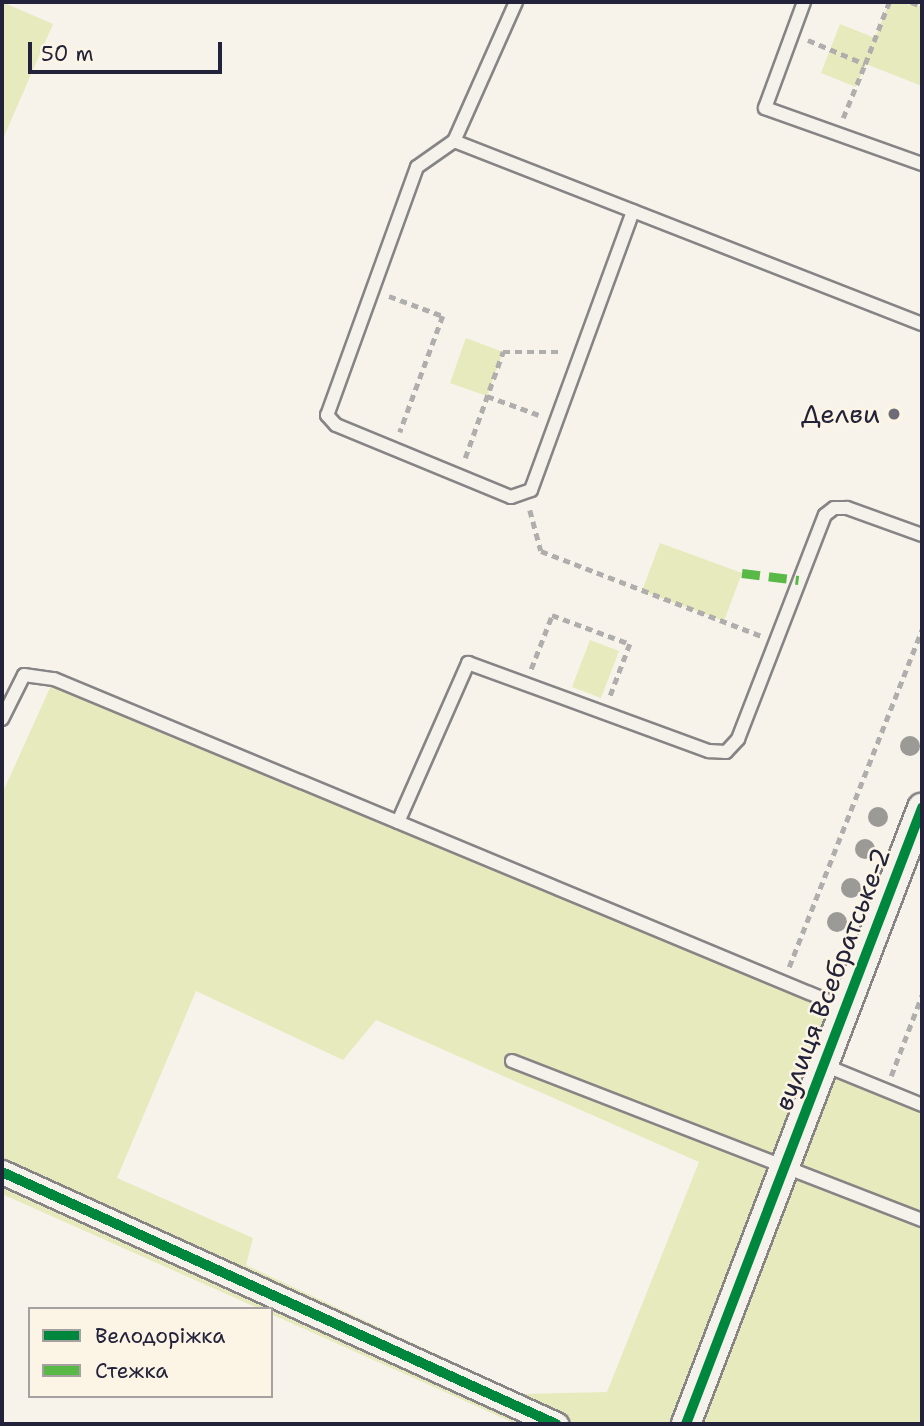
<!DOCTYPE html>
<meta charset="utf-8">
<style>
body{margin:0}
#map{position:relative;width:924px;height:1426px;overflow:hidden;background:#f7f3ea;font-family:"Shantell Sans",sans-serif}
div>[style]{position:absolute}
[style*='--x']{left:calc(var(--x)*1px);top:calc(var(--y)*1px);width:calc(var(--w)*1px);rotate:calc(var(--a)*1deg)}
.green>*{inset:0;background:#e6eabc}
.path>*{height:4.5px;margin-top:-2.25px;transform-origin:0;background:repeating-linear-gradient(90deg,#b0aead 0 7px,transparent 0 12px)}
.roads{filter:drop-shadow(2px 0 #868485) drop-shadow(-2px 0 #868485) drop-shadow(0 2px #868485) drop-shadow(0 -2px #868485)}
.service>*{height:12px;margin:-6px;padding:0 6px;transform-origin:6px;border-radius:6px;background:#f5f2ec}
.minor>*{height:23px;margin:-11.5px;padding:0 11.5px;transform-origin:11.5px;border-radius:11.5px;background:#f5f2ec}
.tertiary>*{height:28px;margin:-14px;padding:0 14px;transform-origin:14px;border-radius:14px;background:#f5f2ec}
.quiet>*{height:9px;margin-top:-4.5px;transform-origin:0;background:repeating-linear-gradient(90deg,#58b947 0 18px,transparent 0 27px)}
.cycleway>*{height:10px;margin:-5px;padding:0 5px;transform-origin:5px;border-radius:5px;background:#00873e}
.trees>*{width:20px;height:20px;margin:-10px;border-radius:50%;background:#9b9a96}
.dots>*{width:19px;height:19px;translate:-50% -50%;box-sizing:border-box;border:4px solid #fcf5e5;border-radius:50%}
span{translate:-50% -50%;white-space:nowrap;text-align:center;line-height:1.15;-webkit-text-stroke:5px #fcf5e5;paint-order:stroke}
.poi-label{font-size:26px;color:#22223b}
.right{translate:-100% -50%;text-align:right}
.street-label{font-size:26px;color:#22223b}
.frame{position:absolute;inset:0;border:4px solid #22223b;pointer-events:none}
.legend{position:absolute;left:28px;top:1307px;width:245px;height:91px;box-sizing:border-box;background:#fcf5e5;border:2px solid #a5a1a1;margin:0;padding:9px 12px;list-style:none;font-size:21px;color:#22223b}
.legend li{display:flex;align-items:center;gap:14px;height:35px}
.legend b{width:35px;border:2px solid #a5a1a1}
.scale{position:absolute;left:28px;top:42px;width:194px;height:32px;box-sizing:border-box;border:4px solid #22223b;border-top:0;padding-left:9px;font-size:21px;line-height:24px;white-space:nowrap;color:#22223b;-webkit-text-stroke:5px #fcf5e5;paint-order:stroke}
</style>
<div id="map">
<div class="green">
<i style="clip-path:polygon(2px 2px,53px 24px,2px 141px)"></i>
<i style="clip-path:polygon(889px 2px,922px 6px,922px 86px,866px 64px,856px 87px,821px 73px,840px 24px,875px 38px)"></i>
<i style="clip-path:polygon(466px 338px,503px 352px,487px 396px,450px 383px)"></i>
<i style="clip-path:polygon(660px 543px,742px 573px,724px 621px,642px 591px)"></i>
<i style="clip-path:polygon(590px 640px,619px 651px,601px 698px,572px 687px)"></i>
<i style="clip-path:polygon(evenodd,54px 679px,845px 1008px,824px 1065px,922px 1105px,922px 1424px,516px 1424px,271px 1314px,271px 1309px,260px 1309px,2px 1194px,2px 794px,54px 679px,196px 991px,343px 1060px,376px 1020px,699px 1162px,607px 1392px,522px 1394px,246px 1265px,253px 1238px,117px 1178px,196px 991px)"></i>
</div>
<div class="path">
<i style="--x:911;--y:2;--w:12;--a:20"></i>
<i style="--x:808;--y:40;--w:62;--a:22.8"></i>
<i style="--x:865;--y:64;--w:66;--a:-68.8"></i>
<i style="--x:843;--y:118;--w:58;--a:-67.8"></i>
<i style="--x:389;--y:296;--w:58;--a:20.3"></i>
<i style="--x:443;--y:316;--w:124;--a:110.3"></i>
<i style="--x:487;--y:396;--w:55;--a:20.1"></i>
<i style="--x:465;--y:458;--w:113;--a:-70.3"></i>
<i style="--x:503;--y:352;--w:60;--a:0"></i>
<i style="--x:530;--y:510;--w:42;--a:75"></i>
<i style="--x:541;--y:551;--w:236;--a:21.1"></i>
<i style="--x:531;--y:669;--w:58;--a:-68.7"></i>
<i style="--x:552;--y:615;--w:83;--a:20.4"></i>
<i style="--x:630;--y:644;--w:57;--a:110.7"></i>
<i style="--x:789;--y:967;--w:363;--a:-68.5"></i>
<i style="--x:891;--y:1076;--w:87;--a:-69.1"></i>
</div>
<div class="roads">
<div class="service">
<i style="--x:516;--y:2;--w:152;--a:114"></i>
<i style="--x:454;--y:141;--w:503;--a:21.36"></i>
<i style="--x:804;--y:2;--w:113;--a:110.2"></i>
<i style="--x:765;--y:108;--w:167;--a:19.6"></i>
<i style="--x:454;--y:141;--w:45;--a:144.9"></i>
<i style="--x:417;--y:167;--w:264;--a:109.9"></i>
<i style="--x:327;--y:415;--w:13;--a:48"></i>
<i style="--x:336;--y:425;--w:189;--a:22.4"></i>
<i style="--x:511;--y:497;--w:21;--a:-19"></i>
<i style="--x:531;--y:490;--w:297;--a:-69.9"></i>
<i style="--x:2;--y:719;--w:49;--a:-63.4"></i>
<i style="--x:24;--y:675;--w:30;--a:8"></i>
<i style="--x:54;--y:679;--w:857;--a:22.58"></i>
<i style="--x:398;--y:822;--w:174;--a:-66.2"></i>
<i style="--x:468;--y:663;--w:257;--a:20.1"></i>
<i style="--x:709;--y:751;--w:17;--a:3"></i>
<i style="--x:726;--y:752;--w:18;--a:-47"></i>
<i style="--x:738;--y:739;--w:240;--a:-68.8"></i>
<i style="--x:825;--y:515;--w:11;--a:-38"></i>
<i style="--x:834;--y:508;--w:13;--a:0"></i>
<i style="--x:847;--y:508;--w:80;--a:19.8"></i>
<i style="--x:512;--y:1061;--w:440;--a:21.2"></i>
<i style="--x:824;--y:1065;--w:106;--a:22.2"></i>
</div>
<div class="minor">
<i style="--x:2;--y:1172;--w:609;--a:24.46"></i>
</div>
<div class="tertiary">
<i style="--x:686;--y:1424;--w:660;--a:-69.04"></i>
</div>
</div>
<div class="quiet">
<i style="--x:742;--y:573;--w:57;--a:7"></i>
</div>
<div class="cycleway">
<i style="--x:2;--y:1172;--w:609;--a:24.46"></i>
<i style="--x:686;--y:1424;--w:660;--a:-69.04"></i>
</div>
<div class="trees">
<i style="left:910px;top:746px"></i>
<i style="left:878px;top:817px"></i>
<i style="left:865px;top:849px"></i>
<i style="left:851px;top:888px"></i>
<i style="left:837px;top:922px"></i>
</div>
<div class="dots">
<i style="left:894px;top:414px;background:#6d6b78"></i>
</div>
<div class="poi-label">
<span class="right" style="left:880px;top:414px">Делви</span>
</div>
<div class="street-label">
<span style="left:832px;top:979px;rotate:-69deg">вулиця Всебратське-2</span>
</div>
<div class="frame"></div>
<ul class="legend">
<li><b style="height:9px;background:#00873e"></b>Велодоріжка</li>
<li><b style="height:9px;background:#58b947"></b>Стежка</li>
</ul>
<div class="scale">50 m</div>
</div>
